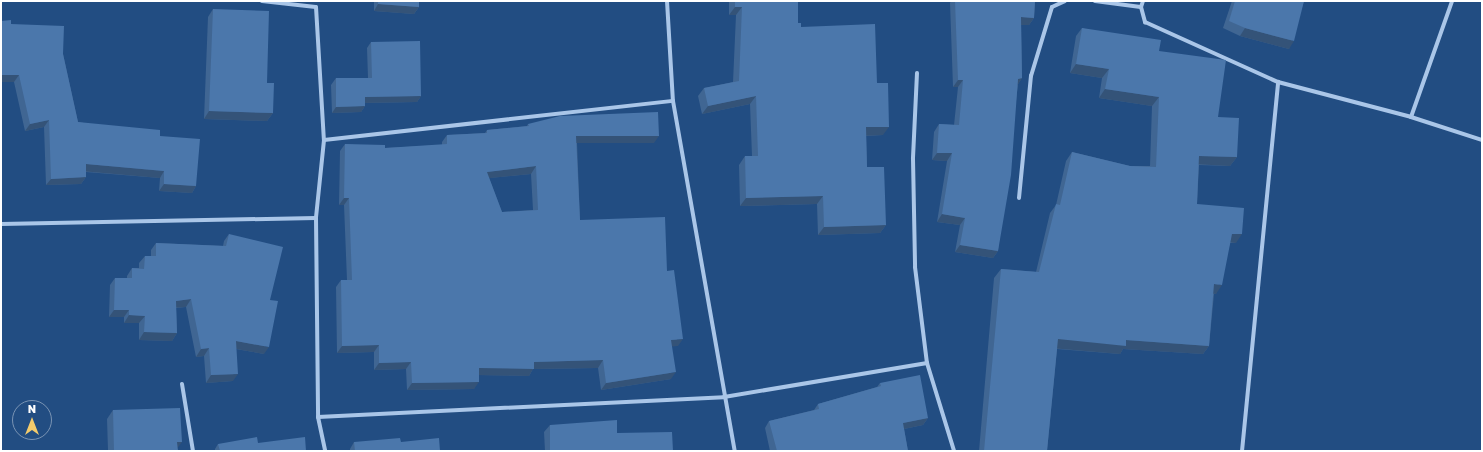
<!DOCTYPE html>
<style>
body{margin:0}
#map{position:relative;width:1483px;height:452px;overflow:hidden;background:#224d82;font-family:"Golos Text",sans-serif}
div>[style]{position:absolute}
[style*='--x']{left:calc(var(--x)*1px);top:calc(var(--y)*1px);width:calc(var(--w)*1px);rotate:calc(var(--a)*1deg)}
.minor>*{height:4px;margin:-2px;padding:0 2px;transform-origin:2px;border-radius:2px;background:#aac6e8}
.wall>*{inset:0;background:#406693}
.shaded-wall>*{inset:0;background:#345378}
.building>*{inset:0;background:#4b77ab}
span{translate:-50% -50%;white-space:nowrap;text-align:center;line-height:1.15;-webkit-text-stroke:4px #224d82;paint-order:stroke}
.frame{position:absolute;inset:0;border:2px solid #fff;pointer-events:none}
.north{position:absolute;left:12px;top:400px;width:40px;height:40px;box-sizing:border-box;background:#224d82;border:1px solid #7a94b4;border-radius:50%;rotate:0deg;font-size:11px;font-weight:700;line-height:16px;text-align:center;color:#fff}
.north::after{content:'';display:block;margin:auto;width:14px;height:18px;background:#f3cb6c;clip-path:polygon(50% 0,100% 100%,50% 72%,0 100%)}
</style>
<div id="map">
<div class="minor">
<i style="--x:262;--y:1;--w:54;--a:6.3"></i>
<i style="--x:316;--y:7;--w:133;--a:86.6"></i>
<i style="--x:324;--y:140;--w:78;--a:95.9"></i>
<i style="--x:316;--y:218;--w:199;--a:89.4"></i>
<i style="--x:318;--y:417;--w:35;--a:78"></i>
<i style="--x:667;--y:1;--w:100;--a:86.6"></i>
<i style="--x:673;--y:101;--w:355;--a:80"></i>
<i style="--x:1095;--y:1;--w:46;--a:7.4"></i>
<i style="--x:1143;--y:1;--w:6;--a:108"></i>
<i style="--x:1141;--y:7;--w:16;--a:75"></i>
<i style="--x:1145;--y:22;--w:146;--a:24.3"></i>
<i style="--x:1278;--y:82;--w:138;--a:14.7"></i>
<i style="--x:1411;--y:117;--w:75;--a:17.9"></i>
<i style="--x:917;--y:73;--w:86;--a:92.7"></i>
<i style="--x:913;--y:159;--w:108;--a:88.9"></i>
<i style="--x:915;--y:267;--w:97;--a:82.9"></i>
<i style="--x:927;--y:363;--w:92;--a:72.9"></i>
<i style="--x:1411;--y:117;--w:123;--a:-70.5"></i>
<i style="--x:324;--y:140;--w:351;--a:-6.4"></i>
<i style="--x:1019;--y:198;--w:123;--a:-84.4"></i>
<i style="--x:1031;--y:76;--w:72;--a:-73.1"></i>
<i style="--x:1052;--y:7;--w:14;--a:-25"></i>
<i style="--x:1;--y:224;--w:315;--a:-1.1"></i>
<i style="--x:182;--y:384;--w:68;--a:80.7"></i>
<i style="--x:318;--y:417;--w:406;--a:-2.8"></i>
<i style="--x:724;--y:397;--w:206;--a:-9.5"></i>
<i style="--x:1242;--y:451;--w:371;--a:-84.4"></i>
</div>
<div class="wall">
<i style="clip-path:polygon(374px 1px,419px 1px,419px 7px,414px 14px,374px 11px)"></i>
<i style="clip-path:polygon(729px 1px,798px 1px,798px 23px,801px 27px,877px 83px,883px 135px,866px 136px,867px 167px,886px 225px,880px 233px,818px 235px,817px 204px,740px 206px,739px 165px,745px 156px,752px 156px,750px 104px,702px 114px,698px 96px,704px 88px,733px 82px,736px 15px,729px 15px)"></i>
<i style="clip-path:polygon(951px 1px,1035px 1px,1034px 18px,1029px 25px,1021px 25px,1022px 78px,1018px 84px,998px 251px,993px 258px,955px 252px,960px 225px,937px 222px,947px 161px,932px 160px,934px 132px,939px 124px,954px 125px,958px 87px,953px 87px,950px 3px)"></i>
<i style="clip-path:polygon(1232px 1px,1304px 1px,1289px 49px,1240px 36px,1223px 28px)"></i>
<i style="clip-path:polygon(213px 9px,273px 113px,267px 121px,204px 119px,208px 17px)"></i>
<i style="clip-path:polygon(11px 24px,63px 54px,78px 122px,160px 136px,196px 186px,192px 193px,159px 191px,160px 178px,86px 172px,86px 177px,81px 184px,46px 185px,44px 127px,25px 131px,14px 82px)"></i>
<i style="clip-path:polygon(1082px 28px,1159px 51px,1218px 117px,1237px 157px,1230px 166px,1199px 165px,1197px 204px,1236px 243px,1230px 243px,1216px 294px,1214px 294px,1209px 346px,1203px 354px,1123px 349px,1120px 354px,1057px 349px,1047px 451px,979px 451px,994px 278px,1001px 269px,1036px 272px,1050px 213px,1056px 205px,1066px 161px,1072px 152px,1130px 166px,1150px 166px,1152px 106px,1099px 98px,1102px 78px,1070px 73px,1076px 36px)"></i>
<i style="clip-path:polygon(371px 42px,421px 96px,417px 102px,365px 103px,365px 106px,361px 112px,332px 113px,331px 85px,336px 78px,368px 78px,367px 48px)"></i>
<i style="clip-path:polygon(evenodd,528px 124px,654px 143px,577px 143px,580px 220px,667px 271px,678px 346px,672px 346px,671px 379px,601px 390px,598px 368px,533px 369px,529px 376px,479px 375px,474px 389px,407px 390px,406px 369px,374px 370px,374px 352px,337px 353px,336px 287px,341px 280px,347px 280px,344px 205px,339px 205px,340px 151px,345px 144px,385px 148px,442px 145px,442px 142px,447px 135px,485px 133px,487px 130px,527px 126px,528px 124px,531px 174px,533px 210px,502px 212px,489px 178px,531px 174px)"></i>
<i style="clip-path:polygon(229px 234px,270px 300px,264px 354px,236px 349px,233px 381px,206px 383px,204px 356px,196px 357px,186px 307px,176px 308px,177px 333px,172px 341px,139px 340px,139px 323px,124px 323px,124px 317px,109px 317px,110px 285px,115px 278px,127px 278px,127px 276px,132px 268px,139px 268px,139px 263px,145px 256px,151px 256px,151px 250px,156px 243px,223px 246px,224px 241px)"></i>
<i style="clip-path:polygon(880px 383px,928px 418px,923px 425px,904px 429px,908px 451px,770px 451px,765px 428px,769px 421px,814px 410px,818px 404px,877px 387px)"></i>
<i style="clip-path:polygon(113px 410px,177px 448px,178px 451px,108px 451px,107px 419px)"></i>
<i style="clip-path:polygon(550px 425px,617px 433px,673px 451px,545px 451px,544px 432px)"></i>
<i style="clip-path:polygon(354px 442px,401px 442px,440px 451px,350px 451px,350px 449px)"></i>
<i style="clip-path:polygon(258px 443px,306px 451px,215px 451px,215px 449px,218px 444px)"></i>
</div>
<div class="shaded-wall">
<i style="clip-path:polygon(378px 4px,419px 7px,414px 14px,374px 11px)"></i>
<i style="clip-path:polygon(735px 7px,742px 7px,736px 15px,729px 15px)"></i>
<i style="clip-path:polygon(1021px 17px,1034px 18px,1029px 25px,1016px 25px)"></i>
<i style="clip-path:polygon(1245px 28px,1294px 41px,1289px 49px,1240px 36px)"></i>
<i style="clip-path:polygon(1076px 64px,1109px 69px,1102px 78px,1070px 73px)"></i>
<i style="clip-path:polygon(1px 75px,19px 75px,14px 82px,1px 82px)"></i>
<i style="clip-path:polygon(1022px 78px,1017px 86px,1018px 79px)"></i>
<i style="clip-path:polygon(958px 80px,963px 80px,958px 87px,953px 87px)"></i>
<i style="clip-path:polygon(1105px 89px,1159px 97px,1152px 106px,1099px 98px)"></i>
<i style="clip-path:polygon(421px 96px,417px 102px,361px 103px,365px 97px)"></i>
<i style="clip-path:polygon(756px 96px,750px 104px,702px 114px,708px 106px)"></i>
<i style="clip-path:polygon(365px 106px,361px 112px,332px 113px,336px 107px)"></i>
<i style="clip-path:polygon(209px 111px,273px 113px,267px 121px,204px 119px)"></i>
<i style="clip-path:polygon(49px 120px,44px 127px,25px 131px,30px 124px)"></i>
<i style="clip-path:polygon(866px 127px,889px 127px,883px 135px,860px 136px)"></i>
<i style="clip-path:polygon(576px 136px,659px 136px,654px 143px,571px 143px)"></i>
<i style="clip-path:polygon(937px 153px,952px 153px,947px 161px,932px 160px)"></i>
<i style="clip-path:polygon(1199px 156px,1237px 157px,1230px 166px,1193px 164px)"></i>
<i style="clip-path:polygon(86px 164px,164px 171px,160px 178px,81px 171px)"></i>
<i style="clip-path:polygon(536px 166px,531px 174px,481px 179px,487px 172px)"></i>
<i style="clip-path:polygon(86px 177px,81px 184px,46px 185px,51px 179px)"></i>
<i style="clip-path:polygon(164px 184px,196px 186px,192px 193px,159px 191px)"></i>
<i style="clip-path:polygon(823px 196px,817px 204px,740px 206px,746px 198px)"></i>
<i style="clip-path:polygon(344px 198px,349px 198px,344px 205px,339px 205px)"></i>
<i style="clip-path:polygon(942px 214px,965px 218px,960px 225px,937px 222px)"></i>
<i style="clip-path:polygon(886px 225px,880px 233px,818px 235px,824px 227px)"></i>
<i style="clip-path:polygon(1232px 234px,1242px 234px,1236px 243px,1226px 242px)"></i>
<i style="clip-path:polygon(960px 245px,998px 251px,993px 258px,955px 252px)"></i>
<i style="clip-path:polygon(1214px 284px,1222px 285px,1216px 294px,1208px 293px)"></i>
<i style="clip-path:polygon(191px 299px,186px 307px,170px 308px,176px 301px)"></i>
<i style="clip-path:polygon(114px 310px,129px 310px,124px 317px,109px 317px)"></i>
<i style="clip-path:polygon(129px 315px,145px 316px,139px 323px,124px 323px)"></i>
<i style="clip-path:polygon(144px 332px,177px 333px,172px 341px,139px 340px)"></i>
<i style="clip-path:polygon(683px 339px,678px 346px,666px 347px,671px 340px)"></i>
<i style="clip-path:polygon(1058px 339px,1126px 340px,1209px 346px,1203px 354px,1123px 349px,1120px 354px,1051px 348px)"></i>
<i style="clip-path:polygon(236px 341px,269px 347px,264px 354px,231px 348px)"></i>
<i style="clip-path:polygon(379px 345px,374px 352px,337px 353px,342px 346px)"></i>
<i style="clip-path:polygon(209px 348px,204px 356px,196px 357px,201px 349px)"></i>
<i style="clip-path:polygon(603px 360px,598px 368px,533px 369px,529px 376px,474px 375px,479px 368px,534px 362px)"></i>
<i style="clip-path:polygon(411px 362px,406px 369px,374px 370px,379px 363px)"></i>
<i style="clip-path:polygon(676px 372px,671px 379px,601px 390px,606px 383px)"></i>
<i style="clip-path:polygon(238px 374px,233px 381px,206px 383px,211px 375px)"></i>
<i style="clip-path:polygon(479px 382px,474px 389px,407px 390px,412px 383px)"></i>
<i style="clip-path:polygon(928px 418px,923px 425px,899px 430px,903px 423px)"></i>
<i style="clip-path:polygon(177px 442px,182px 442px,176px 450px)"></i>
</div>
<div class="building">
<i style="clip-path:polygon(378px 1px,419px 1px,419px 7px,378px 4px)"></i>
<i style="clip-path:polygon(735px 1px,798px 1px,798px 23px,801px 23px,801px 27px,875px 24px,877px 83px,888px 83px,889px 127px,866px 127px,867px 167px,884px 167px,886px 225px,824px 227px,823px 196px,746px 198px,745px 156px,758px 156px,756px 96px,708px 106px,704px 88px,739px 81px,742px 7px,735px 7px)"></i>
<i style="clip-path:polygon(955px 1px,1035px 1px,1034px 18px,1021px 17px,1022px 78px,1018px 79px,1011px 175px,998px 251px,960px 245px,965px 218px,942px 214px,952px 153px,937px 153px,939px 124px,959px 125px,963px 80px,958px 80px)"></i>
<i style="clip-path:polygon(1235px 1px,1304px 1px,1294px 41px,1245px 28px,1229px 21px)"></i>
<i style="clip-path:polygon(213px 9px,269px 11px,267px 83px,274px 83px,273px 113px,209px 111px)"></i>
<i style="clip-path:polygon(11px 20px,11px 24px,64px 26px,63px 54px,78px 122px,160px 130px,160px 136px,200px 139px,196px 186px,164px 184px,164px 171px,86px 164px,86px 177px,51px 179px,49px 120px,30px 124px,19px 75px,1px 75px,1px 21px)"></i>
<i style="clip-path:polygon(1082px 28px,1161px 40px,1159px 51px,1226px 60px,1218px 117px,1239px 118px,1237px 157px,1199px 156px,1197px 204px,1244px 208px,1242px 234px,1232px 234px,1222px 285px,1214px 284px,1209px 346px,1126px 340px,1126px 346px,1058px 339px,1047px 451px,984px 451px,1001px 269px,1039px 272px,1056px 204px,1060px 205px,1072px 152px,1130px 166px,1156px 167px,1159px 97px,1105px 89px,1109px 69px,1076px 64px)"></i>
<i style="clip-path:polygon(420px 41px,421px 96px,365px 97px,365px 106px,336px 107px,336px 78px,372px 78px,371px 42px)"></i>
<i style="clip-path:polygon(evenodd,658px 112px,659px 136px,576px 136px,580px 220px,665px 217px,667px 271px,674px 270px,683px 339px,671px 340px,676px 372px,606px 383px,603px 360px,534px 362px,534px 369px,479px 368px,479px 382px,412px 383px,411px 362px,379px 363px,379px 345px,342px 346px,341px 280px,352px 280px,349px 198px,344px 198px,345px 144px,385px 145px,385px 148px,447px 144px,447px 135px,487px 133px,487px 130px,529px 126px,528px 124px,560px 116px,658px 112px,536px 166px,538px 210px,502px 212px,487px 172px,536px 166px)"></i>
<i style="clip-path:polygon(229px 234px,283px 247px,270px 300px,278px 301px,269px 347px,236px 341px,238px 374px,211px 375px,209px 348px,201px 349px,191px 299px,176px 301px,177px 333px,144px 332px,145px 316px,129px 315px,129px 310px,114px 310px,115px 278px,132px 278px,132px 268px,144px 269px,145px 256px,156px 256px,156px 243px,226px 246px)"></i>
<i style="clip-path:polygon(920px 375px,928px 418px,903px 423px,908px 451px,777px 451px,769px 421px,819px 409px,818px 404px,881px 386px,880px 383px)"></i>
<i style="clip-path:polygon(180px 408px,182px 442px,177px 442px,178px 451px,114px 451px,113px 410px)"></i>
<i style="clip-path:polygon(617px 420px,617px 433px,672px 432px,673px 451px,550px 451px,550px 425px)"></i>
<i style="clip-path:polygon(257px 437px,258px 443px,305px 437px,306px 451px,220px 451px,218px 444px)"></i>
<i style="clip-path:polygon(400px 438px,401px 442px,439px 438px,440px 451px,355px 451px,354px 442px)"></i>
</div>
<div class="frame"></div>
<div class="north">N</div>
</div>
